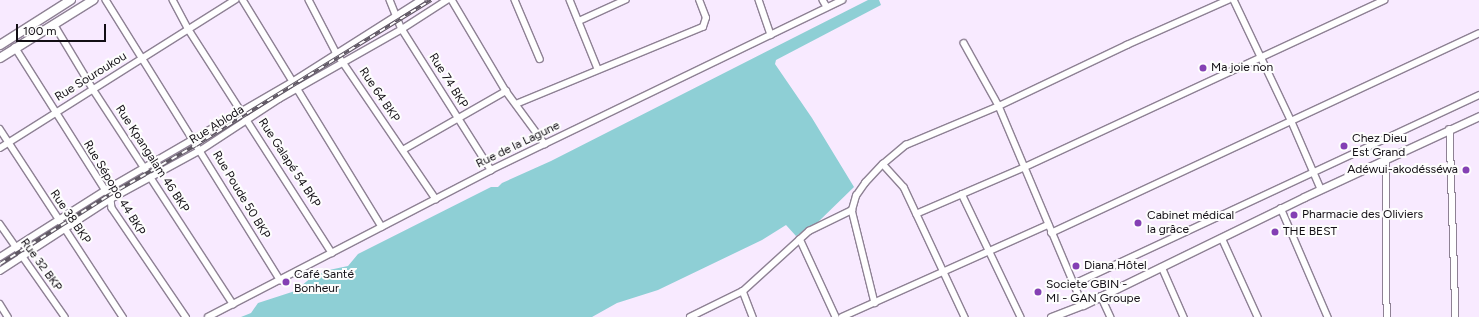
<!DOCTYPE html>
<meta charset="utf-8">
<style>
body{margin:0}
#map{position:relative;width:1479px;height:317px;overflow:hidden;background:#f8eaff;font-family:Figtree,sans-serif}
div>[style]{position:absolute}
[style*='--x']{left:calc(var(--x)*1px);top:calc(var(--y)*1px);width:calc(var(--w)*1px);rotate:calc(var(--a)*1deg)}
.water>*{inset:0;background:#8ecfd5}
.roads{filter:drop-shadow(1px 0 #8e8194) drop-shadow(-1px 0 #8e8194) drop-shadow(0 1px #8e8194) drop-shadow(0 -1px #8e8194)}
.minor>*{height:5.5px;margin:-2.75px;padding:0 2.75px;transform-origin:2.75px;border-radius:2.75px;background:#fff}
.tertiary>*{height:7px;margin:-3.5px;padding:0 3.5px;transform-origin:3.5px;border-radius:3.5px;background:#fff}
.secondary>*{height:8px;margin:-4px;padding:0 4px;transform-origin:4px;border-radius:4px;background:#fff}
.rail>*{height:3.5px;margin-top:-1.75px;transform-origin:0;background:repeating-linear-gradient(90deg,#fdfdfd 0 6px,#605964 0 12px);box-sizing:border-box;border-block:1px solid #605964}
.dots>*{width:11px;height:11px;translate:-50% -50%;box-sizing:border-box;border:2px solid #fdfdfd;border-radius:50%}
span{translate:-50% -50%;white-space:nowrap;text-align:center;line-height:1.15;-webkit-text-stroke:4px #fdfdfd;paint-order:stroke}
.poi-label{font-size:12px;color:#120e14}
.left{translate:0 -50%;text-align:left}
.right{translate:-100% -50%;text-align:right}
.street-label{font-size:12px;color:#120e14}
.scale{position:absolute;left:16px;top:24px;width:90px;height:18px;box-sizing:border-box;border:2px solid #120e14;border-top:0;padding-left:5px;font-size:12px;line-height:14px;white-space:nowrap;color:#120e14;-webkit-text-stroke:3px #fdfdfd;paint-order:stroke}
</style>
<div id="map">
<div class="water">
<i style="clip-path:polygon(868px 0,879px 0,881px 5px,776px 60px,775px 64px,812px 118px,854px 187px,816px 224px,796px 236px,786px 225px,762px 240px,658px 290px,617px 303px,592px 317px,241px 317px,251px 313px,258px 303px,295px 291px,312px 277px,329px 270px,348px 266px,358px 254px,491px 187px,498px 187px,502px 183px,551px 161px)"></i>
</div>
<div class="roads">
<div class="minor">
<i style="--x:106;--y:0;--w:330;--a:58.1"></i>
<i style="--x:173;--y:0;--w:34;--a:62"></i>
<i style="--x:189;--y:30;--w:265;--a:57.3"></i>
<i style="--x:243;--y:0;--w:266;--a:58.5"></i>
<i style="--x:309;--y:0;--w:59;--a:62.6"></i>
<i style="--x:336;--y:52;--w:178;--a:55.8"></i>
<i style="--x:390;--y:0;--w:31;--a:68"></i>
<i style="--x:402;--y:29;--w:167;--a:57.7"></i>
<i style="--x:452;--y:0;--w:106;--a:59.3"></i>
<i style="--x:506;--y:91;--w:66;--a:53.7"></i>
<i style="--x:515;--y:0;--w:64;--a:67"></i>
<i style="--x:570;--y:0;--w:74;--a:67.9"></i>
<i style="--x:759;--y:0;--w:37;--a:71"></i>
<i style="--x:823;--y:0;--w:8;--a:60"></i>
<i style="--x:1234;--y:0;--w:135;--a:64.6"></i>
<i style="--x:1292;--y:122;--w:73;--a:66.6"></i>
<i style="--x:579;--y:21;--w:51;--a:-24.5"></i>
<i style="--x:54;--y:24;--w:76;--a:59"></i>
<i style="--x:93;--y:89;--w:257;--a:56.9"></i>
<i style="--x:964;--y:43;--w:72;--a:60.9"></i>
<i style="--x:999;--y:106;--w:216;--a:67.1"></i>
<i style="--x:15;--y:47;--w:180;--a:57.7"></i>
<i style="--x:111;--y:199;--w:9;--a:84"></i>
<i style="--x:112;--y:208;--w:132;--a:55.8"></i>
<i style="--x:516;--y:104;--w:202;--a:-22.4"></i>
<i style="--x:703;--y:27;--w:9;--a:-72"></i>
<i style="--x:706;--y:18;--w:19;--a:-111"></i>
<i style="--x:0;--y:129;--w:225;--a:56.8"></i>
<i style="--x:1450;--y:129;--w:188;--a:88.2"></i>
<i style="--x:0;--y:148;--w:278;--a:-32.2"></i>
<i style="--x:403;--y:150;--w:119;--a:-29.8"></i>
<i style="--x:1386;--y:159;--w:158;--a:89.6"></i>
<i style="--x:883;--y:164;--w:31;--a:48"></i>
<i style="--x:904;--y:187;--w:144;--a:64.9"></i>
<i style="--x:962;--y:194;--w:136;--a:64.4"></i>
<i style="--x:1281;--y:208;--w:119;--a:66.7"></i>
<i style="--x:852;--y:210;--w:96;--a:76.1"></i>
<i style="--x:916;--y:214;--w:119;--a:-23.3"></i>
<i style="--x:1025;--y:167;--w:396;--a:-24.9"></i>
<i style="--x:0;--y:224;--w:113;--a:55"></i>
<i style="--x:1051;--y:233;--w:472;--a:-25"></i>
<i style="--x:1222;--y:238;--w:87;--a:65.5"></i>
<i style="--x:800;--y:239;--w:86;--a:65.2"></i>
<i style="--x:0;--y:257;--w:125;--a:-32.3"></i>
<i style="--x:106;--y:190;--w:215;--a:-30.1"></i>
<i style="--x:292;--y:82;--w:153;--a:-32.4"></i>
<i style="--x:1162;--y:267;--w:55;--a:66.3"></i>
<i style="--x:0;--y:271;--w:132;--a:-33"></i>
<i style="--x:111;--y:199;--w:102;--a:-28.6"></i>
<i style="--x:201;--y:150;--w:93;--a:-33.2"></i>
<i style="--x:279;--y:99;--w:142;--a:-29.6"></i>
<i style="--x:402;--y:29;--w:54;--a:-32.8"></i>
<i style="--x:1074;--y:284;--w:447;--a:-25"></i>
<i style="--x:743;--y:291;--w:28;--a:69"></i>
<i style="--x:1101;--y:296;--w:23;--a:65"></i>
<i style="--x:0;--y:304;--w:15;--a:58"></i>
<i style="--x:208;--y:317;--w:319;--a:-27.4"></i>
<i style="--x:491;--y:170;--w:390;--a:-25.8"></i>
<i style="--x:690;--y:317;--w:59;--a:-26.1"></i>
<i style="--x:743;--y:291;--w:89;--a:-42.3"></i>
<i style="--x:809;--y:231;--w:48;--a:-26"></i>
<i style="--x:852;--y:210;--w:15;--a:-74"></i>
<i style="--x:856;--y:196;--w:16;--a:-55"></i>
<i style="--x:865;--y:183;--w:26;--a:-47"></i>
<i style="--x:883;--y:164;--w:30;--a:-40"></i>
<i style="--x:906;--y:145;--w:101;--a:-22.8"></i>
<i style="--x:999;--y:106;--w:142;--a:-25.5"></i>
<i style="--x:1127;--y:45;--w:111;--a:-24"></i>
<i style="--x:842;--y:317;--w:226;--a:-24.1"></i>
</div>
<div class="tertiary">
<i style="--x:1051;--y:317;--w:34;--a:-21"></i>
<i style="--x:1083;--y:305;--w:246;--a:-26"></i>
<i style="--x:1304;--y:197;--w:193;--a:-24.8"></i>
</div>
<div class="secondary">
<i style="--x:0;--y:45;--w:84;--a:-32.4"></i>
<i style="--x:0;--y:58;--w:110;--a:-31.9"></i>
</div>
</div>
<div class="rail">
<i style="--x:0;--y:264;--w:129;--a:-32.3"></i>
<i style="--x:109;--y:195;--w:100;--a:-29.9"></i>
<i style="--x:196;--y:145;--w:276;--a:-31.7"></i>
</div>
<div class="dots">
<i style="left:1203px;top:68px;background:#8440b4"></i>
<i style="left:1344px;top:146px;background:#8440b4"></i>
<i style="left:1466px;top:170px;background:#8440b4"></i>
<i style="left:1294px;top:215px;background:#8440b4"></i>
<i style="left:1138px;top:223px;background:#8440b4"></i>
<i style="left:1275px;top:232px;background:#8440b4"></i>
<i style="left:1076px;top:266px;background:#8440b4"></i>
<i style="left:286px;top:282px;background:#8440b4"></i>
<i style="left:1038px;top:292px;background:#8440b4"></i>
</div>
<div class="poi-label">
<span class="left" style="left:1211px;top:68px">Ma joie non</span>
<span class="left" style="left:1352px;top:146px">Chez Dieu<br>Est Grand</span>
<span class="right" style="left:1458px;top:170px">Adéwui-akodésséwa</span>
<span class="left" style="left:1302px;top:215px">Pharmacie des Oliviers</span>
<span class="left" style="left:1147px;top:223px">Cabinet médical<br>la grâce</span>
<span class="left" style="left:1283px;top:232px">THE BEST</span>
<span class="left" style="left:1084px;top:266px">Diana Hôtel</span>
<span class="left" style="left:294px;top:282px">Café Santé<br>Bonheur</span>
<span class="left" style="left:1046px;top:292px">Societe GBIN -<br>MI - GAN Groupe</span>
</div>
<div class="street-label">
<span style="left:91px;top:77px;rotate:-32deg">Rue Souroukou</span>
<span style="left:448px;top:81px;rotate:58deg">Rue 74 BKP</span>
<span style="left:379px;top:95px;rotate:56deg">Rue 64 BKP</span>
<span style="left:217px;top:125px;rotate:-32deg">Rue Abloda</span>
<span style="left:518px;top:145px;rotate:-26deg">Rue de la Lagune</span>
<span style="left:152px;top:159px;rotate:57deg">Rue Kpangalam 46 BKP</span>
<span style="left:289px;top:163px;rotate:57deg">Rue Galapé 54 BKP</span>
<span style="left:114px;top:188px;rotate:59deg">Rue Sépopo 44 BKP</span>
<span style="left:241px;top:195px;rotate:59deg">Rue Poude 50 BKP</span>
<span style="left:70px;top:217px;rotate:56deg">Rue 38 BKP</span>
<span style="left:41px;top:265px;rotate:54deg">Rue 32 BKP</span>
</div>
<div class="scale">100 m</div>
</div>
